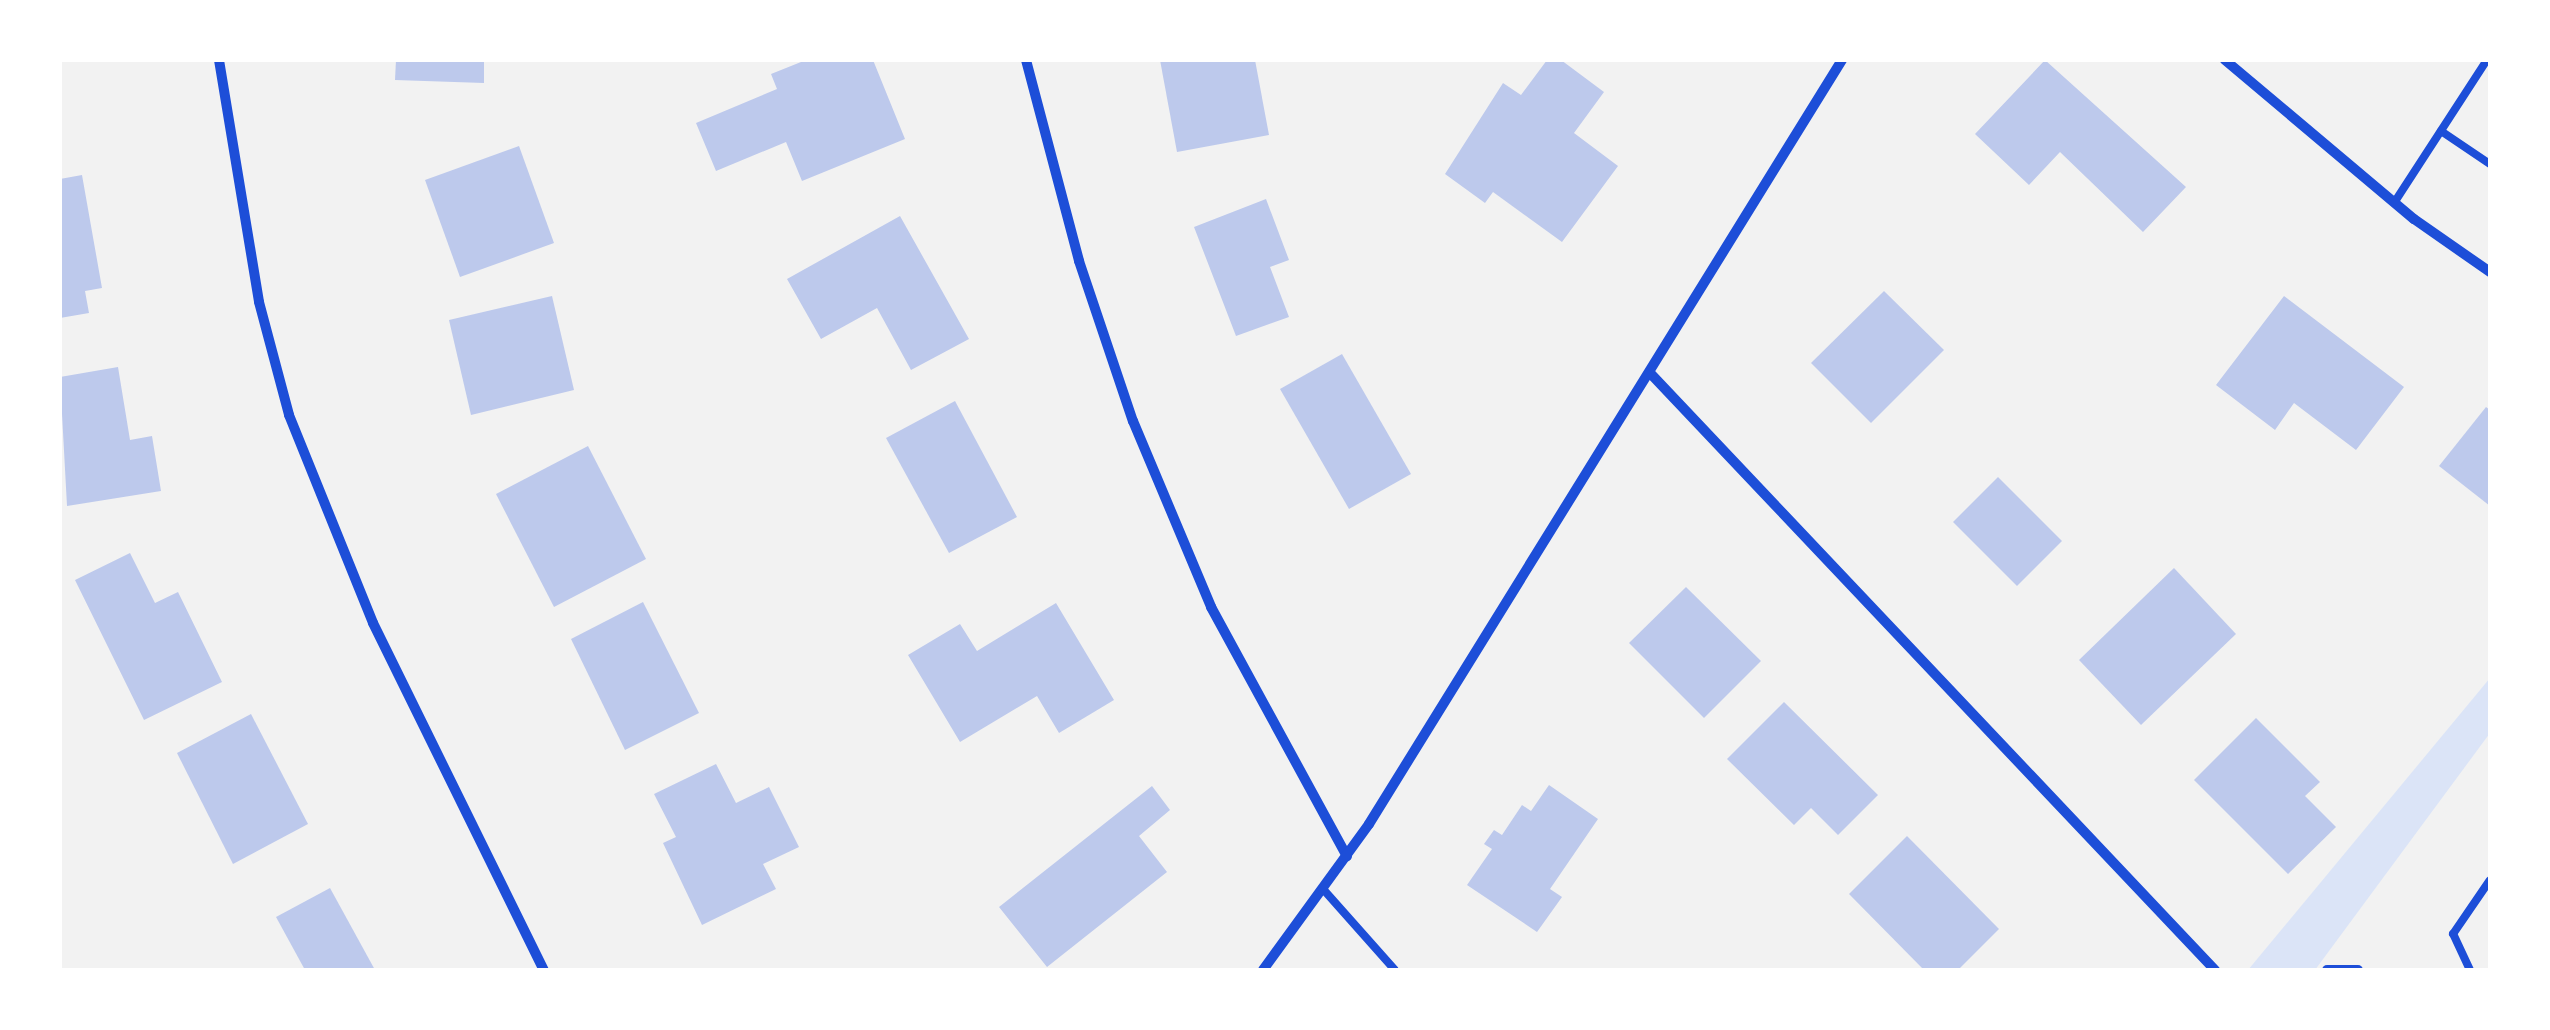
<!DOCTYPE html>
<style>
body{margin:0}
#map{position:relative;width:2550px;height:1030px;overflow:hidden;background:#f2f2f2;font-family:Georgia,serif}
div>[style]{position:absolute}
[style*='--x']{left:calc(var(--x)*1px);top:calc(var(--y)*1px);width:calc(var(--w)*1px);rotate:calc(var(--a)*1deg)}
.green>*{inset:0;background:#dbe4f7}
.building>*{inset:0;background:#bdc9ec}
.service>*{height:8px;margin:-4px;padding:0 4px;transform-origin:4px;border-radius:4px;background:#1d4ed8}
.minor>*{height:10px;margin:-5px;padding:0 5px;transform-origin:5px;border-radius:5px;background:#1d4ed8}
span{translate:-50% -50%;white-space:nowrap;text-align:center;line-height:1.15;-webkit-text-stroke:9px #fff;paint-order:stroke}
.frame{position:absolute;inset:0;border:62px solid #fff;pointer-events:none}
</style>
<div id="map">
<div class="green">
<i style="clip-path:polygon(2490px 678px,2490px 733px,2315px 970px,2248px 970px)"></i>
</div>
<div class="building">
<i style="clip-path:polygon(396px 60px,484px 60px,484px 83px,395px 80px)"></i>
<i style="clip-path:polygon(806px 60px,873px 60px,905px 139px,802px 181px,786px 142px,716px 171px,696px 123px,777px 89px,771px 74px)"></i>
<i style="clip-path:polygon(1160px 60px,1255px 60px,1269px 135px,1177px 152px)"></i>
<i style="clip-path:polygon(1547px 60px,1561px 60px,1604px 92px,1574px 133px,1618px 166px,1562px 242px,1493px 192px,1485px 203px,1445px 174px,1503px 83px,1521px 95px)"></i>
<i style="clip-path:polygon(2045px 60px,2186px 187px,2143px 232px,2060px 152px,2029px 185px,1975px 134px)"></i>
<i style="clip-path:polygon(519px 146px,554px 243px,460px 277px,425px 180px)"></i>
<i style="clip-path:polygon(82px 175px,102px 288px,85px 291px,89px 313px,60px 318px,60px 179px)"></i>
<i style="clip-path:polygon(1266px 199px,1289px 260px,1270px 267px,1289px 317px,1236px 336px,1194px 227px)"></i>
<i style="clip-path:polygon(900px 216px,969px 339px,911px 370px,877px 308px,821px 339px,787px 279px)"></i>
<i style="clip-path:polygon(1884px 291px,1944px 350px,1871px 423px,1811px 363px)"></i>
<i style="clip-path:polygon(552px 296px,574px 390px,471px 415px,449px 320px)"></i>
<i style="clip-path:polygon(2284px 296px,2404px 387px,2356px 450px,2294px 403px,2275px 430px,2216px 385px)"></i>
<i style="clip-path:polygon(1342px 354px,1411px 474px,1349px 509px,1280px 389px)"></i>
<i style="clip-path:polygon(118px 367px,130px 440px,152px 436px,161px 491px,67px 506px,60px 377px)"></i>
<i style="clip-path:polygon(955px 401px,1017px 517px,949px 553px,886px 438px)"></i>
<i style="clip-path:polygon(2486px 407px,2490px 410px,2490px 506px,2439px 466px)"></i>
<i style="clip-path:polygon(588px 446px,646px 559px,554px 607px,496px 494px)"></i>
<i style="clip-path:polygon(1998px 477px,2062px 541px,2017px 586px,1953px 522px)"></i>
<i style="clip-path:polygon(130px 553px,155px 603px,178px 592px,222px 682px,144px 720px,75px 580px)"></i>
<i style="clip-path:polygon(2174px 568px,2236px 634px,2141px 725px,2079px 660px)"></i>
<i style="clip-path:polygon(1686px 587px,1761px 661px,1704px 718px,1629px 643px)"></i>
<i style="clip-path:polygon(643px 602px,699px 713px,625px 750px,571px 639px)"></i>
<i style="clip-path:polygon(1056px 603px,1114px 700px,1059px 733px,1037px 696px,960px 742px,908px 655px,960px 624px,977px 651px)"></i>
<i style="clip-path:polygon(1784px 702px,1878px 795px,1838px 835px,1811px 808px,1794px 825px,1727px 759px)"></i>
<i style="clip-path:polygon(251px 714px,308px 824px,233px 864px,177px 753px)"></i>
<i style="clip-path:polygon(2256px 718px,2320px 782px,2305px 796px,2336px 827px,2288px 874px,2194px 780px)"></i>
<i style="clip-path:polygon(716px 764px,736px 803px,769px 787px,799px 847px,763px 864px,776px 889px,702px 925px,663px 843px,676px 837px,654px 794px)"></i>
<i style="clip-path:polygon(1549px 785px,1598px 819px,1550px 889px,1562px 897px,1537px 932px,1467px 885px,1492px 849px,1484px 844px,1494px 830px,1502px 835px,1522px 805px,1531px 811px)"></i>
<i style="clip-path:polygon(1152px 786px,1170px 810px,1139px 836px,1167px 872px,1047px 967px,999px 907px)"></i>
<i style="clip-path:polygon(1907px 836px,1999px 929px,1958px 970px,1924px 970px,1849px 894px)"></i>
<i style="clip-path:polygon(330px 888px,375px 970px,305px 970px,276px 917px)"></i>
</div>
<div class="service">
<i style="--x:2441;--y:131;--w:59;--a:34"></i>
<i style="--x:2394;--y:203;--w:171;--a:-57"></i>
<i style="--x:1323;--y:889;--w:108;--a:48.4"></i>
<i style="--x:2470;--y:970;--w:40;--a:-115"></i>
<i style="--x:2453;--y:934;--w:65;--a:-55.6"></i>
</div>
<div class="minor">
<i style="--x:219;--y:60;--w:245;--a:80.6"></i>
<i style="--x:259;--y:302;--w:117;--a:75.1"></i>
<i style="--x:289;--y:415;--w:224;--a:68"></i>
<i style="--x:373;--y:623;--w:387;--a:63.8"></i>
<i style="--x:1026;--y:60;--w:208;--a:75.2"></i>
<i style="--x:1079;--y:261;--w:169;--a:71.4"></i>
<i style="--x:1133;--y:421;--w:202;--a:67.2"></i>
<i style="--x:1211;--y:607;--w:284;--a:61.4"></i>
<i style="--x:2225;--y:60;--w:247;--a:40.1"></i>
<i style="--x:2414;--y:219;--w:93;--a:34.9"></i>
<i style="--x:1651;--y:374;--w:821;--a:46.58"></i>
<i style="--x:1263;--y:970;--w:180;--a:-54"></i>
<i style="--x:1369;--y:824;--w:899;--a:-58.24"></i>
<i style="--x:2327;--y:970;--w:31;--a:0"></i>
</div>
<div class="frame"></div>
</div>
